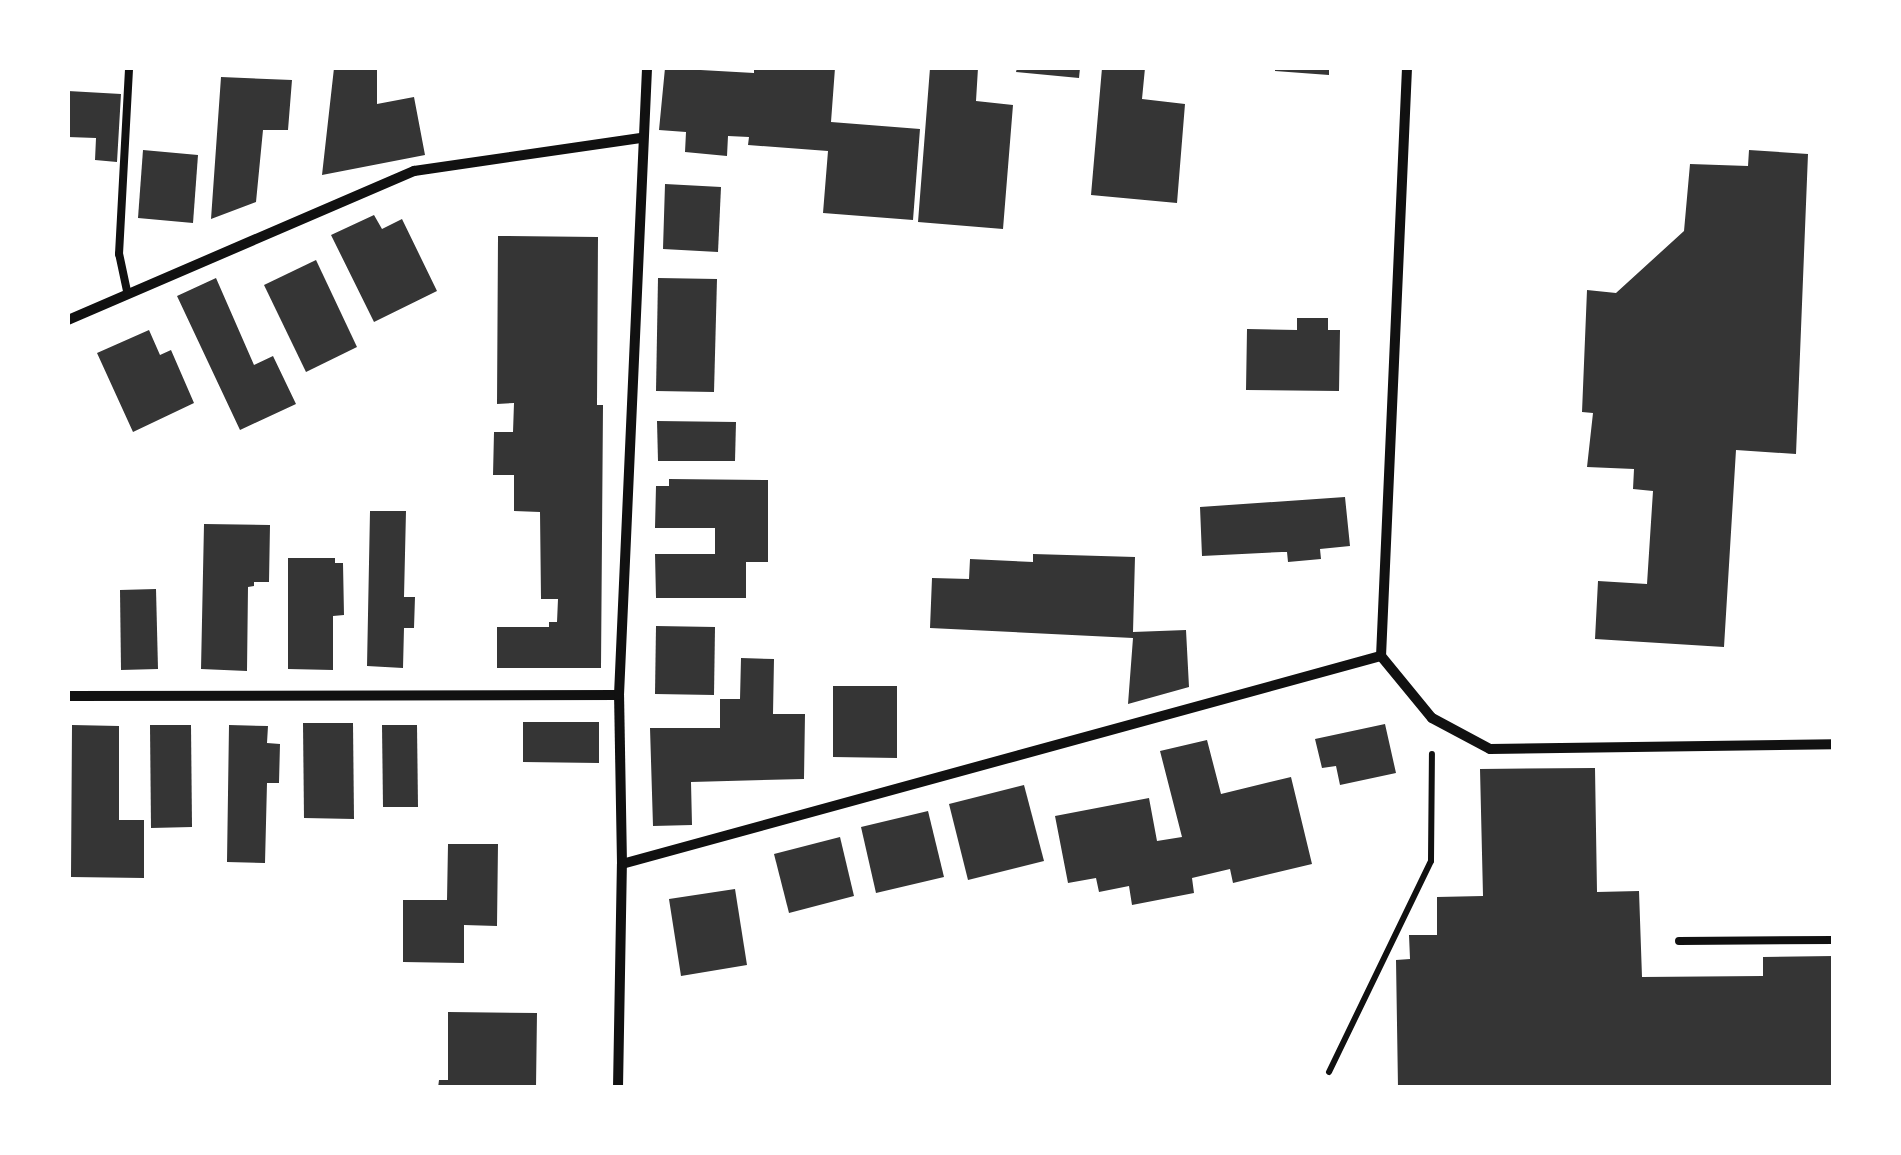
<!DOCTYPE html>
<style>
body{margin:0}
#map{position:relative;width:1901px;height:1155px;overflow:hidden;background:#fff;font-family:"Work Sans",sans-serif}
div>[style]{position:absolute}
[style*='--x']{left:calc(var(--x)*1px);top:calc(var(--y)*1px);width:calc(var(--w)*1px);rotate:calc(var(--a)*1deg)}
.building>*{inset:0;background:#353535}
.path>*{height:6px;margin:-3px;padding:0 3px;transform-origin:3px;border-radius:3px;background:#111}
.service>*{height:8px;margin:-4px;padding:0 4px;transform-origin:4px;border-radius:4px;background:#111}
.minor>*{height:10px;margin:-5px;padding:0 5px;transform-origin:5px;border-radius:5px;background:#111}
span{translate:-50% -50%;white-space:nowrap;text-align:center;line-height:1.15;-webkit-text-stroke:8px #fff;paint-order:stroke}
.frame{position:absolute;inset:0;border:70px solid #fff;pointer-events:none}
</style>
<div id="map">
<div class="building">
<i style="clip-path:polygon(334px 68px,377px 68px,377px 104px,414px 97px,425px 155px,322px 175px)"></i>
<i style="clip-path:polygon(665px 68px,754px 73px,754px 68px,835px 68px,831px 122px,920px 129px,913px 220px,823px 213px,828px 151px,748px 145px,749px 137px,728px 136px,727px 156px,685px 152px,686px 132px,659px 130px)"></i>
<i style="clip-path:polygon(930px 68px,978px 68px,976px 101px,1013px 105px,1003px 229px,918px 222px)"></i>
<i style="clip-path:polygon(1017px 68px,1080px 68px,1079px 78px,1016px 72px)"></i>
<i style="clip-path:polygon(1102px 68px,1145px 68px,1142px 99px,1185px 104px,1177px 203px,1091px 195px)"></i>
<i style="clip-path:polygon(1275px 68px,1329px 68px,1329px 75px,1275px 71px)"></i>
<i style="clip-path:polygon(221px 77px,292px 80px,288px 130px,263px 130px,256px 202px,211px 219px)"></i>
<i style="clip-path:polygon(68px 91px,121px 94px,117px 162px,95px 160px,96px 138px,68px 137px)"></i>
<i style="clip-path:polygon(143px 150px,198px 155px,193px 223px,138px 218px)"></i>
<i style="clip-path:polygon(1749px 150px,1808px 154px,1796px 454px,1736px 450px,1724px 647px,1595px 639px,1598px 581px,1647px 584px,1653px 491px,1633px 489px,1634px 469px,1587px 467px,1593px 413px,1582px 412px,1587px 290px,1616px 293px,1684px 231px,1690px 164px,1748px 166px)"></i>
<i style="clip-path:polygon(665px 184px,721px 187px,718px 252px,663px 249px)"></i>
<i style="clip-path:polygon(374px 215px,382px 229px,402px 219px,437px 291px,374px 322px,331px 235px)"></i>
<i style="clip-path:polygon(498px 236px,598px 237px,597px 405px,603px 405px,601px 668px,497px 668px,497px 627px,549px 627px,549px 622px,557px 622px,558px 599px,541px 599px,540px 512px,514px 511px,514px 475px,493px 475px,494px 432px,513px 432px,514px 403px,497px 404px)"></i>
<i style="clip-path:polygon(316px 260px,357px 347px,306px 372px,264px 285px)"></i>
<i style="clip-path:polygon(216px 278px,254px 365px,273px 356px,296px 404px,240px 430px,177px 296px)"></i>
<i style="clip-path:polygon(658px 278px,717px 279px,714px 392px,656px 391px)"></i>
<i style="clip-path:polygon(1297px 318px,1328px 318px,1328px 330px,1340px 330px,1339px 391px,1246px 390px,1247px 329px,1297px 330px)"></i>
<i style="clip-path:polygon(149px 330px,160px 355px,171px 350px,194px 403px,133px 432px,97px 353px)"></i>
<i style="clip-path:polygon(657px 421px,736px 422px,735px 461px,658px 461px)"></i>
<i style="clip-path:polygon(669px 479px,768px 480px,768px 562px,746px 562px,746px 598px,656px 598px,655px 554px,715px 554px,715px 528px,655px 528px,656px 486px,669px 486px)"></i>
<i style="clip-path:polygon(1345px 497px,1350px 546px,1320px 549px,1321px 559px,1288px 562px,1287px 552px,1282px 552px,1202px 556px,1200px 507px)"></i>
<i style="clip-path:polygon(370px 511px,406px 511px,404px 597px,415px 597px,414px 628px,404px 628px,403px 668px,367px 666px)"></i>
<i style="clip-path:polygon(204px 524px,270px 525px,269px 582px,254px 582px,254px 586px,248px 587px,247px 671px,201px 669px)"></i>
<i style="clip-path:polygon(1033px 554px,1135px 557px,1133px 632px,1186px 630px,1189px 687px,1128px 704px,1133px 638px,930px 628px,932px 578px,969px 579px,970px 559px,1033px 562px)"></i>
<i style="clip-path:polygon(288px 558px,335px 558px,335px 563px,343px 563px,344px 615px,333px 616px,333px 670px,288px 669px)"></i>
<i style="clip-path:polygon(156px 589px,158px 669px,121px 670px,120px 590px)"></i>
<i style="clip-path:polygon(656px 626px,715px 627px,714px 695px,655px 694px)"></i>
<i style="clip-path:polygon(741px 658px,774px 659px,773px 714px,805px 714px,804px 779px,691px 782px,692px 825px,653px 826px,650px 728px,720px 728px,720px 699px,740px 699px)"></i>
<i style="clip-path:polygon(833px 686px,897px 686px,897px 758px,833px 757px)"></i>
<i style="clip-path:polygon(523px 722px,599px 722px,599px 763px,523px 762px)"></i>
<i style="clip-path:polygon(303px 723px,353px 723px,354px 819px,304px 818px)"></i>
<i style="clip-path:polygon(1385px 724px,1396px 773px,1340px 785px,1336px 766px,1322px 768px,1315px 739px)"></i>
<i style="clip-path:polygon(72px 725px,119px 726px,119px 820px,144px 820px,144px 878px,71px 877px)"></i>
<i style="clip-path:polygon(150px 725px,191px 725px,192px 827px,151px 828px)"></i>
<i style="clip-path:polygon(229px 725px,268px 726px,267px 743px,280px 744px,279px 783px,267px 783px,265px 863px,227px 862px)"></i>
<i style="clip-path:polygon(382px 725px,417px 725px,418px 807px,383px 807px)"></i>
<i style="clip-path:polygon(1207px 740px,1221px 794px,1291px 777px,1312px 864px,1233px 883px,1230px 869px,1192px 878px,1194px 893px,1132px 905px,1129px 886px,1099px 892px,1096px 878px,1068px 883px,1055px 816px,1149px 798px,1157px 841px,1182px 837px,1160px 751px)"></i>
<i style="clip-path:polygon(1595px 768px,1597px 892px,1639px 891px,1642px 977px,1763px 976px,1763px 957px,1834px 956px,1834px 1088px,1398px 1088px,1396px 960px,1410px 959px,1409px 935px,1437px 935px,1437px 897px,1483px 896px,1480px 769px)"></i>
<i style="clip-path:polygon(1024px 785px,1044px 861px,968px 880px,949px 804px)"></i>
<i style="clip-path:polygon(928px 811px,944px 877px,876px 893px,861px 827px)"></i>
<i style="clip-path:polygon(840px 837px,854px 896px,789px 913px,774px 854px)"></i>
<i style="clip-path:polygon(448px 844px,498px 844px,497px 926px,464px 925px,464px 963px,403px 962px,403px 900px,447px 900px)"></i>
<i style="clip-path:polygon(735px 889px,747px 965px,681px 976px,669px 899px)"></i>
<i style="clip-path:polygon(448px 1012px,537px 1013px,536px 1088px,438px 1088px,439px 1080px,448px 1080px)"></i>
</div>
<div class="path">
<i style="--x:1329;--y:1072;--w:234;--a:-64.2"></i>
<i style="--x:1431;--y:861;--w:107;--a:-89.5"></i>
</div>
<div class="service">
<i style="--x:127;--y:291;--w:38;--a:-102"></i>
<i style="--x:119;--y:254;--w:186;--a:-86.9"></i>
<i style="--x:1679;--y:941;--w:155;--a:-0.4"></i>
</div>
<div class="minor">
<i style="--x:1407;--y:68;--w:589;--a:92.53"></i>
<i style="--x:1381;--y:656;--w:80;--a:50.6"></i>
<i style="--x:1432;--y:718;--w:66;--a:28.1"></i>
<i style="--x:1490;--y:749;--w:344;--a:-0.8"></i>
<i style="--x:68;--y:320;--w:377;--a:-23.3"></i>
<i style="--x:414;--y:171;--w:229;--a:-8.3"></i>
<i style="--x:68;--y:696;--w:551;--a:-0.1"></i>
<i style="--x:622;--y:864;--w:787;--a:-15.33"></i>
<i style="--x:618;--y:1088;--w:224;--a:-89"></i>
<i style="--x:622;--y:864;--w:169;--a:-91"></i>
<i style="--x:619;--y:695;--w:628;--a:-87.44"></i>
</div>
<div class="frame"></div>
</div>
